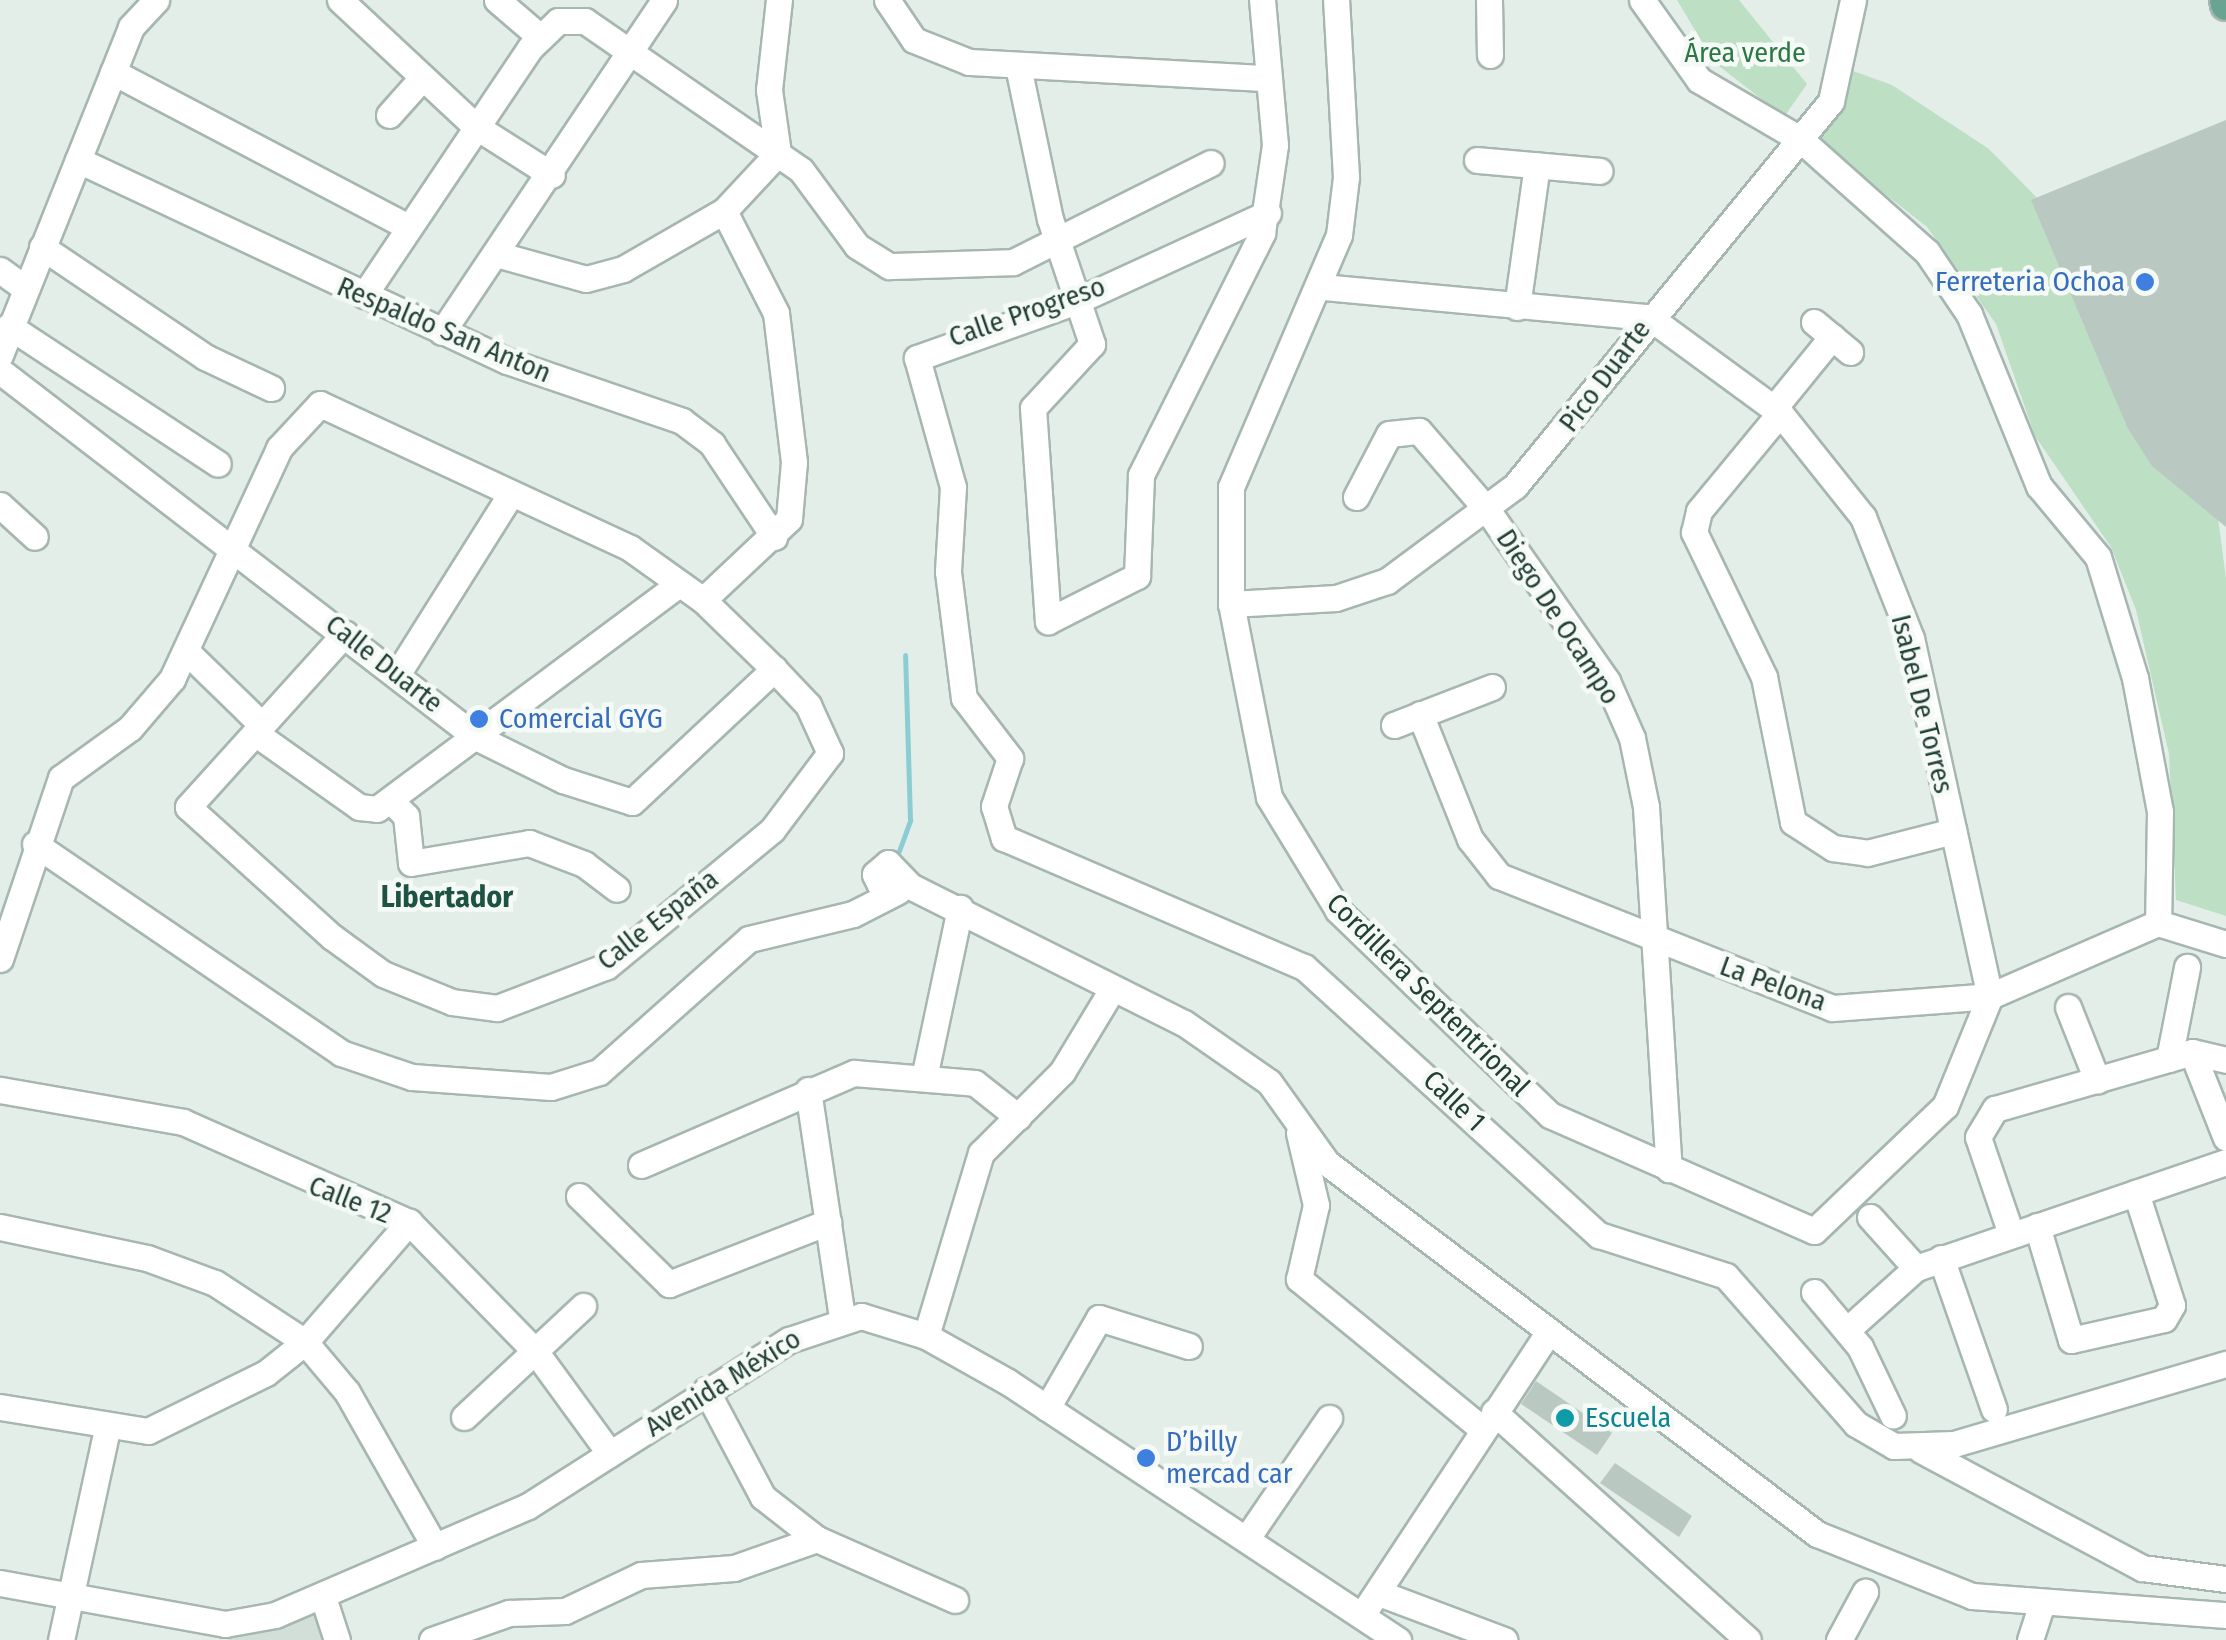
<!DOCTYPE html>
<meta charset="utf-8">
<style>
body{margin:0}
#map{position:relative;width:2226px;height:1640px;overflow:hidden;background:#e4eee9;font-family:"Fira Sans Condensed",sans-serif}
div>[style]{position:absolute}
[style*='--x']{left:calc(var(--x)*1px);top:calc(var(--y)*1px);width:calc(var(--w)*1px);rotate:calc(var(--a)*1deg)}
.built>*{inset:0;background:#d2ded8}
.green>*{inset:0;background:#bddfc4}
.stream>*{height:5px;margin:-2.5px;padding:0 2.5px;transform-origin:2.5px;border-radius:2.5px;background:#8ccdd4}
.building>*{inset:0;background:#b9c9c2}
.roads{filter:drop-shadow(2px 0 #a6b6b0) drop-shadow(-2px 0 #a6b6b0) drop-shadow(0 2px #a6b6b0) drop-shadow(0 -2px #a6b6b0)}
.minor>*{height:25px;margin:-12.5px;padding:0 12.5px;transform-origin:12.5px;border-radius:12.5px;background:#fff}
.major>*{height:30px;margin:-15px;padding:0 15px;transform-origin:15px;border-radius:15px;background:#68a491}
.dots>*{width:28px;height:28px;translate:-50% -50%;box-sizing:border-box;border:5px solid #f5faf7;border-radius:50%}
span{translate:-50% -50%;white-space:nowrap;text-align:center;line-height:1.15;-webkit-text-stroke:9px #f5faf7;paint-order:stroke}
.park-label{font-size:28px;color:#2c7845}
.shop-label{font-size:28px;color:#366cbe}
.right{translate:-100% -50%;text-align:right}
.left{translate:0 -50%;text-align:left}
.street-label{font-size:28px;color:#234037}
.culture-label{font-size:28px;color:#0d838f}
.neighbourhood-label{font-size:30px;color:#1e5343;font-weight:700}
</style>
<div id="map">
<div class="built">
<i style="clip-path:polygon(315px 1604px,329px 1640px,227px 1640px,230px 1633px)"></i>
</div>
<div class="green">
<i style="clip-path:polygon(1677px 0,1739px 0,1807px 84px,1784px 117px,1714px 62px)"></i>
<i style="clip-path:polygon(1864px 0,1853px 71px,1892px 85px,1989px 149px,2045px 206px,2125px 423px,2217px 511px,2226px 578px,2226px 916px,2176px 900px,2169px 754px,2136px 610px,2111px 547px,2035px 436px,1996px 324px,1927px 227px,1814px 138px)"></i>
</div>
<div class="stream">
<i style="--x:899;--y:851;--w:33;--a:-70"></i>
<i style="--x:910;--y:820;--w:165;--a:-91.7"></i>
</div>
<div class="building">
<i style="clip-path:polygon(2226px 120px,2226px 527px,2152px 466px,2127px 427px,2031px 200px)"></i>
<i style="clip-path:polygon(1536px 1381px,1612px 1433px,1597px 1455px,1521px 1404px)"></i>
<i style="clip-path:polygon(1615px 1463px,1692px 1516px,1679px 1537px,1600px 1483px)"></i>
</div>
<div class="roads">
<div class="minor">
<i style="--x:340;--y:0;--w:185;--a:43"></i>
<i style="--x:475;--y:126;--w:91;--a:32.5"></i>
<i style="--x:497;--y:0;--w:55;--a:40.6"></i>
<i style="--x:887;--y:0;--w:48;--a:56"></i>
<i style="--x:914;--y:40;--w:59;--a:21.8"></i>
<i style="--x:969;--y:62;--w:300;--a:3.1"></i>
<i style="--x:1489;--y:0;--w:55;--a:89"></i>
<i style="--x:1642;--y:0;--w:98;--a:54.5"></i>
<i style="--x:1699;--y:80;--w:117;--a:30.3"></i>
<i style="--x:1800;--y:139;--w:170;--a:41.7"></i>
<i style="--x:1927;--y:252;--w:75;--a:55.9"></i>
<i style="--x:1969;--y:314;--w:186;--a:67.9"></i>
<i style="--x:2039;--y:486;--w:92;--a:50.3"></i>
<i style="--x:2098;--y:557;--w:127;--a:73"></i>
<i style="--x:2135;--y:678;--w:136;--a:79.4"></i>
<i style="--x:2160;--y:812;--w:111;--a:91"></i>
<i style="--x:1019;--y:71;--w:151;--a:78.2"></i>
<i style="--x:1050;--y:219;--w:132;--a:71.4"></i>
<i style="--x:1092;--y:344;--w:87;--a:132.7"></i>
<i style="--x:1033;--y:408;--w:214;--a:86"></i>
<i style="--x:1048;--y:621;--w:100;--a:-26.8"></i>
<i style="--x:1137;--y:576;--w:101;--a:-87.7"></i>
<i style="--x:1141;--y:475;--w:271;--a:-63.4"></i>
<i style="--x:1262;--y:233;--w:89;--a:-81.6"></i>
<i style="--x:1275;--y:145;--w:146;--a:-95.1"></i>
<i style="--x:113;--y:72;--w:333;--a:27.7"></i>
<i style="--x:389;--y:115;--w:50;--a:-48.3"></i>
<i style="--x:78;--y:160;--w:474;--a:25.1"></i>
<i style="--x:507;--y:361;--w:185;--a:18.9"></i>
<i style="--x:682;--y:421;--w:38;--a:37"></i>
<i style="--x:712;--y:444;--w:112;--a:56.3"></i>
<i style="--x:1477;--y:160;--w:123;--a:5.1"></i>
<i style="--x:1268;--y:213;--w:210;--a:155.3"></i>
<i style="--x:1077;--y:301;--w:170;--a:160.4"></i>
<i style="--x:917;--y:358;--w:134;--a:74.4"></i>
<i style="--x:953;--y:487;--w:85;--a:93.4"></i>
<i style="--x:948;--y:572;--w:127;--a:82.8"></i>
<i style="--x:964;--y:698;--w:76;--a:52.5"></i>
<i style="--x:1010;--y:758;--w:51;--a:108.4"></i>
<i style="--x:994;--y:806;--w:34;--a:73"></i>
<i style="--x:1004;--y:838;--w:327;--a:23.3"></i>
<i style="--x:1304;--y:967;--w:399;--a:42.3"></i>
<i style="--x:1599;--y:1235;--w:133;--a:17.9"></i>
<i style="--x:1726;--y:1276;--w:197;--a:48.7"></i>
<i style="--x:1856;--y:1424;--w:44;--a:30.1"></i>
<i style="--x:1894;--y:1446;--w:60;--a:-1.9"></i>
<i style="--x:1954;--y:1444;--w:284;--a:-16.4"></i>
<i style="--x:42;--y:247;--w:197;--a:34"></i>
<i style="--x:205;--y:357;--w:73;--a:25.2"></i>
<i style="--x:496;--y:254;--w:93;--a:15.5"></i>
<i style="--x:586;--y:279;--w:38;--a:-15"></i>
<i style="--x:623;--y:269;--w:116;--a:-29.9"></i>
<i style="--x:724;--y:211;--w:79;--a:-47"></i>
<i style="--x:778;--y:153;--w:64;--a:-98.1"></i>
<i style="--x:769;--y:90;--w:91;--a:-83.7"></i>
<i style="--x:0;--y:270;--w:29;--a:36"></i>
<i style="--x:1323;--y:287;--w:327;--a:5.3"></i>
<i style="--x:1649;--y:317;--w:162;--a:36.2"></i>
<i style="--x:1780;--y:413;--w:133;--a:51.4"></i>
<i style="--x:1863;--y:517;--w:130;--a:68.4"></i>
<i style="--x:1911;--y:638;--w:367;--a:77.6"></i>
<i style="--x:1990;--y:996;--w:119;--a:112.2"></i>
<i style="--x:1945;--y:1106;--w:181;--a:136.3"></i>
<i style="--x:1814;--y:1231;--w:288;--a:-156.3"></i>
<i style="--x:1550;--y:1115;--w:295;--a:-136"></i>
<i style="--x:1338;--y:910;--w:132;--a:-121.4"></i>
<i style="--x:1269;--y:797;--w:197;--a:-101.1"></i>
<i style="--x:1231;--y:604;--w:117;--a:-90"></i>
<i style="--x:1231;--y:487;--w:274;--a:-66.8"></i>
<i style="--x:1339;--y:235;--w:58;--a:-83.1"></i>
<i style="--x:1346;--y:177;--w:177;--a:-93.2"></i>
<i style="--x:364;--y:295;--w:298;--a:-56.1"></i>
<i style="--x:530;--y:48;--w:39;--a:-44"></i>
<i style="--x:558;--y:21;--w:27;--a:0"></i>
<i style="--x:585;--y:21;--w:262;--a:34.6"></i>
<i style="--x:801;--y:170;--w:94;--a:53.6"></i>
<i style="--x:857;--y:246;--w:38;--a:32"></i>
<i style="--x:889;--y:266;--w:124;--a:-1.8"></i>
<i style="--x:1013;--y:262;--w:221;--a:-26.6"></i>
<i style="--x:1517;--y:307;--w:143;--a:-82"></i>
<i style="--x:1814;--y:322;--w:47;--a:39.8"></i>
<i style="--x:9;--y:326;--w:250;--a:33.4"></i>
<i style="--x:442;--y:332;--w:399;--a:-56.2"></i>
<i style="--x:0;--y:355;--w:353;--a:-68.2"></i>
<i style="--x:131;--y:27;--w:37;--a:-47"></i>
<i style="--x:0;--y:371;--w:600;--a:37.56"></i>
<i style="--x:476;--y:737;--w:97;--a:26.3"></i>
<i style="--x:563;--y:780;--w:72;--a:17.7"></i>
<i style="--x:632;--y:802;--w:195;--a:-43.1"></i>
<i style="--x:1774;--y:408;--w:92;--a:-50.8"></i>
<i style="--x:1780;--y:413;--w:127;--a:129.6"></i>
<i style="--x:1699;--y:511;--w:22;--a:103"></i>
<i style="--x:1694;--y:532;--w:161;--a:64.2"></i>
<i style="--x:1764;--y:677;--w:148;--a:78.7"></i>
<i style="--x:1793;--y:822;--w:48;--a:33"></i>
<i style="--x:1833;--y:848;--w:34;--a:8"></i>
<i style="--x:1867;--y:853;--w:89;--a:-14.3"></i>
<i style="--x:1356;--y:497;--w:71;--a:-62.4"></i>
<i style="--x:1389;--y:434;--w:30;--a:-6"></i>
<i style="--x:1419;--y:431;--w:106;--a:49.2"></i>
<i style="--x:1488;--y:511;--w:208;--a:55"></i>
<i style="--x:1607;--y:681;--w:62;--a:66.3"></i>
<i style="--x:1632;--y:738;--w:70;--a:78.5"></i>
<i style="--x:1646;--y:807;--w:363;--a:86.4"></i>
<i style="--x:0;--y:505;--w:47;--a:42.4"></i>
<i style="--x:703;--y:600;--w:118;--a:-43.3"></i>
<i style="--x:789;--y:519;--w:57;--a:-85"></i>
<i style="--x:794;--y:462;--w:150;--a:-96.9"></i>
<i style="--x:776;--y:313;--w:114;--a:-117"></i>
<i style="--x:1231;--y:604;--w:105;--a:-3.3"></i>
<i style="--x:1336;--y:598;--w:54;--a:-18.4"></i>
<i style="--x:1387;--y:581;--w:159;--a:-36.6"></i>
<i style="--x:1515;--y:486;--w:498;--a:-50.6"></i>
<i style="--x:1831;--y:101;--w:103;--a:-77.7"></i>
<i style="--x:188;--y:653;--w:99;--a:44.2"></i>
<i style="--x:259;--y:722;--w:16;--a:79"></i>
<i style="--x:262;--y:738;--w:119;--a:35.4"></i>
<i style="--x:359;--y:807;--w:18;--a:6"></i>
<i style="--x:377;--y:809;--w:377;--a:-36.7"></i>
<i style="--x:398;--y:673;--w:208;--a:-57.8"></i>
<i style="--x:1420;--y:714;--w:135;--a:68.2"></i>
<i style="--x:1470;--y:839;--w:47;--a:51.9"></i>
<i style="--x:1499;--y:876;--w:358;--a:21.6"></i>
<i style="--x:1832;--y:1008;--w:158;--a:-4.3"></i>
<i style="--x:1990;--y:996;--w:183;--a:-23.5"></i>
<i style="--x:2158;--y:923;--w:71;--a:17.2"></i>
<i style="--x:1394;--y:725;--w:105;--a:-21.2"></i>
<i style="--x:390;--y:800;--w:23;--a:45"></i>
<i style="--x:406;--y:816;--w:47;--a:83.9"></i>
<i style="--x:411;--y:863;--w:120;--a:-9.6"></i>
<i style="--x:529;--y:843;--w:59;--a:20.9"></i>
<i style="--x:584;--y:864;--w:41;--a:37.1"></i>
<i style="--x:35;--y:844;--w:371;--a:34.3"></i>
<i style="--x:341;--y:1053;--w:75;--a:18.7"></i>
<i style="--x:412;--y:1077;--w:139;--a:4.1"></i>
<i style="--x:551;--y:1087;--w:50;--a:-17.4"></i>
<i style="--x:599;--y:1072;--w:200;--a:-41.6"></i>
<i style="--x:749;--y:939;--w:107;--a:-13.5"></i>
<i style="--x:853;--y:914;--w:51;--a:-27.1"></i>
<i style="--x:886;--y:897;--w:25;--a:-116"></i>
<i style="--x:875;--y:874;--w:17;--a:-40"></i>
<i style="--x:888;--y:863;--w:32;--a:46"></i>
<i style="--x:910;--y:886;--w:306;--a:26.6"></i>
<i style="--x:1184;--y:1023;--w:103;--a:34.8"></i>
<i style="--x:1269;--y:1082;--w:100;--a:54.4"></i>
<i style="--x:1327;--y:1163;--w:615;--a:37.13"></i>
<i style="--x:1817;--y:1534;--w:167;--a:21.8"></i>
<i style="--x:1972;--y:1596;--w:255;--a:4.3"></i>
<i style="--x:0;--y:959;--w:191;--a:-71.4"></i>
<i style="--x:61;--y:778;--w:85;--a:-35.9"></i>
<i style="--x:130;--y:728;--w:65;--a:-49.4"></i>
<i style="--x:172;--y:679;--w:255;--a:-65.1"></i>
<i style="--x:279;--y:448;--w:60;--a:-47"></i>
<i style="--x:320;--y:404;--w:342;--a:24.9"></i>
<i style="--x:630;--y:548;--w:90;--a:35.5"></i>
<i style="--x:703;--y:600;--w:99;--a:44.2"></i>
<i style="--x:774;--y:669;--w:50;--a:46.6"></i>
<i style="--x:808;--y:705;--w:53;--a:65.4"></i>
<i style="--x:830;--y:753;--w:96;--a:127"></i>
<i style="--x:772;--y:830;--w:214;--a:140.5"></i>
<i style="--x:607;--y:966;--w:118;--a:159.1"></i>
<i style="--x:497;--y:1008;--w:45;--a:-172.4"></i>
<i style="--x:452;--y:1002;--w:74;--a:-157.9"></i>
<i style="--x:383;--y:974;--w:63;--a:-144"></i>
<i style="--x:332;--y:937;--w:194;--a:-137.9"></i>
<i style="--x:188;--y:807;--w:234;--a:-47.9"></i>
<i style="--x:2068;--y:1007;--w:79;--a:68.3"></i>
<i style="--x:2192;--y:1052;--w:92;--a:68.4"></i>
<i style="--x:2169;--y:1059;--w:94;--a:-78.9"></i>
<i style="--x:925;--y:1073;--w:169;--a:-78"></i>
<i style="--x:0;--y:1090;--w:186;--a:9.9"></i>
<i style="--x:183;--y:1122;--w:247;--a:23.9"></i>
<i style="--x:409;--y:1222;--w:180;--a:45.7"></i>
<i style="--x:535;--y:1351;--w:127;--a:53.9"></i>
<i style="--x:808;--y:1090;--w:230;--a:81.5"></i>
<i style="--x:1299;--y:1133;--w:74;--a:76.7"></i>
<i style="--x:1316;--y:1205;--w:76;--a:102.9"></i>
<i style="--x:1299;--y:1279;--w:237;--a:39.3"></i>
<i style="--x:641;--y:1165;--w:232;--a:-23.4"></i>
<i style="--x:854;--y:1073;--w:121;--a:4.7"></i>
<i style="--x:975;--y:1083;--w:55;--a:38.3"></i>
<i style="--x:579;--y:1196;--w:126;--a:44.4"></i>
<i style="--x:669;--y:1284;--w:171;--a:-21.3"></i>
<i style="--x:1870;--y:1217;--w:69;--a:48"></i>
<i style="--x:2037;--y:1226;--w:119;--a:73.4"></i>
<i style="--x:2071;--y:1340;--w:95;--a:-12.7"></i>
<i style="--x:2164;--y:1319;--w:16;--a:-60"></i>
<i style="--x:2172;--y:1305;--w:118;--a:-107.8"></i>
<i style="--x:0;--y:1227;--w:150;--a:11.9"></i>
<i style="--x:147;--y:1258;--w:72;--a:20.2"></i>
<i style="--x:215;--y:1283;--w:108;--a:33.2"></i>
<i style="--x:305;--y:1342;--w:65;--a:50"></i>
<i style="--x:347;--y:1392;--w:178;--a:60.4"></i>
<i style="--x:2011;--y:1234;--w:102;--a:-108.8"></i>
<i style="--x:1978;--y:1137;--w:33;--a:-59"></i>
<i style="--x:1995;--y:1109;--w:205;--a:-16.1"></i>
<i style="--x:2192;--y:1052;--w:35;--a:13"></i>
<i style="--x:1941;--y:1258;--w:160;--a:70.7"></i>
<i style="--x:1814;--y:1292;--w:72;--a:50.1"></i>
<i style="--x:1860;--y:1347;--w:76;--a:64.4"></i>
<i style="--x:1848;--y:1329;--w:91;--a:-41.9"></i>
<i style="--x:1916;--y:1268;--w:328;--a:-18.9"></i>
<i style="--x:926;--y:1336;--w:191;--a:-73.3"></i>
<i style="--x:981;--y:1153;--w:115;--a:-45"></i>
<i style="--x:1062;--y:1072;--w:95;--a:-58.8"></i>
<i style="--x:706;--y:1390;--w:121;--a:62"></i>
<i style="--x:763;--y:1497;--w:68;--a:37.9"></i>
<i style="--x:817;--y:1539;--w:151;--a:23.8"></i>
<i style="--x:0;--y:1407;--w:150;--a:9.2"></i>
<i style="--x:148;--y:1431;--w:131;--a:-26.2"></i>
<i style="--x:266;--y:1373;--w:50;--a:-38.5"></i>
<i style="--x:305;--y:1342;--w:159;--a:-49.1"></i>
<i style="--x:1047;--y:1408;--w:104;--a:-60"></i>
<i style="--x:1099;--y:1318;--w:94;--a:17.3"></i>
<i style="--x:1494;--y:1412;--w:341;--a:41.9"></i>
<i style="--x:464;--y:1417;--w:163;--a:-43"></i>
<i style="--x:1921;--y:1450;--w:251;--a:28.1"></i>
<i style="--x:2142;--y:1568;--w:85;--a:7.5"></i>
<i style="--x:1249;--y:1535;--w:142;--a:-55.6"></i>
<i style="--x:0;--y:1583;--w:229;--a:10.3"></i>
<i style="--x:225;--y:1624;--w:51;--a:-10.2"></i>
<i style="--x:275;--y:1615;--w:275;--a:-23.3"></i>
<i style="--x:528;--y:1506;--w:309;--a:-32.5"></i>
<i style="--x:789;--y:1340;--w:76;--a:-18.4"></i>
<i style="--x:861;--y:1316;--w:68;--a:17.1"></i>
<i style="--x:926;--y:1336;--w:94;--a:29.3"></i>
<i style="--x:1008;--y:1382;--w:468;--a:33.5"></i>
<i style="--x:1379;--y:1593;--w:134;--a:20.6"></i>
<i style="--x:323;--y:1597;--w:45;--a:72"></i>
<i style="--x:1362;--y:1615;--w:334;--a:-56.6"></i>
<i style="--x:61;--y:1640;--w:216;--a:-77.7"></i>
<i style="--x:432;--y:1640;--w:82;--a:-19.3"></i>
<i style="--x:509;--y:1613;--w:56;--a:-2"></i>
<i style="--x:565;--y:1611;--w:84;--a:-25.3"></i>
<i style="--x:641;--y:1575;--w:93;--a:-4.3"></i>
<i style="--x:734;--y:1568;--w:88;--a:-19.3"></i>
<i style="--x:1839;--y:1640;--w:55;--a:-61.6"></i>
<i style="--x:2030;--y:1640;--w:38;--a:-72"></i>
</div>
<div class="major">
<i style="--x:2225;--y:0;--w:5;--a:79"></i>
</div>
</div>
<div class="dots">
<i style="left:2145px;top:282px;background:#3f7fe0"></i>
<i style="left:479px;top:719px;background:#3f7fe0"></i>
<i style="left:1565px;top:1418px;background:#0f9aa8"></i>
<i style="left:1146px;top:1458px;background:#3f7fe0"></i>
</div>
<div class="park-label">
<span style="left:1745px;top:53px">Área verde</span>
</div>
<div class="shop-label">
<span class="right" style="left:2125px;top:282px">Ferreteria Ochoa</span>
<span class="left" style="left:499px;top:719px">Comercial GYG</span>
<span class="left" style="left:1166px;top:1458px">D’billy<br>mercad car</span>
</div>
<div class="street-label">
<span style="left:1027px;top:312px;rotate:-19deg">Calle Progreso</span>
<span style="left:444px;top:330px;rotate:23deg">Respaldo San Anton</span>
<span style="left:1605px;top:376px;rotate:-53deg">Pico Duarte</span>
<span style="left:1558px;top:617px;rotate:57deg">Diego De Ocampo</span>
<span style="left:384px;top:664px;rotate:38deg">Calle Duarte</span>
<span style="left:1922px;top:704px;rotate:76deg">Isabel De Torres</span>
<span style="left:658px;top:920px;rotate:-38deg">Calle España</span>
<span style="left:1773px;top:984px;rotate:20deg">La Pelona</span>
<span style="left:1428px;top:995px;rotate:45deg">Cordillera Septentrional</span>
<span style="left:1454px;top:1101px;rotate:44deg">Calle 1</span>
<span style="left:350px;top:1200px;rotate:21deg">Calle 12</span>
<span style="left:723px;top:1383px;rotate:-32deg">Avenida México</span>
</div>
<div class="culture-label">
<span class="left" style="left:1585px;top:1418px">Escuela</span>
</div>
<div class="neighbourhood-label">
<span style="left:447px;top:897px">Libertador</span>
</div>
</div>
